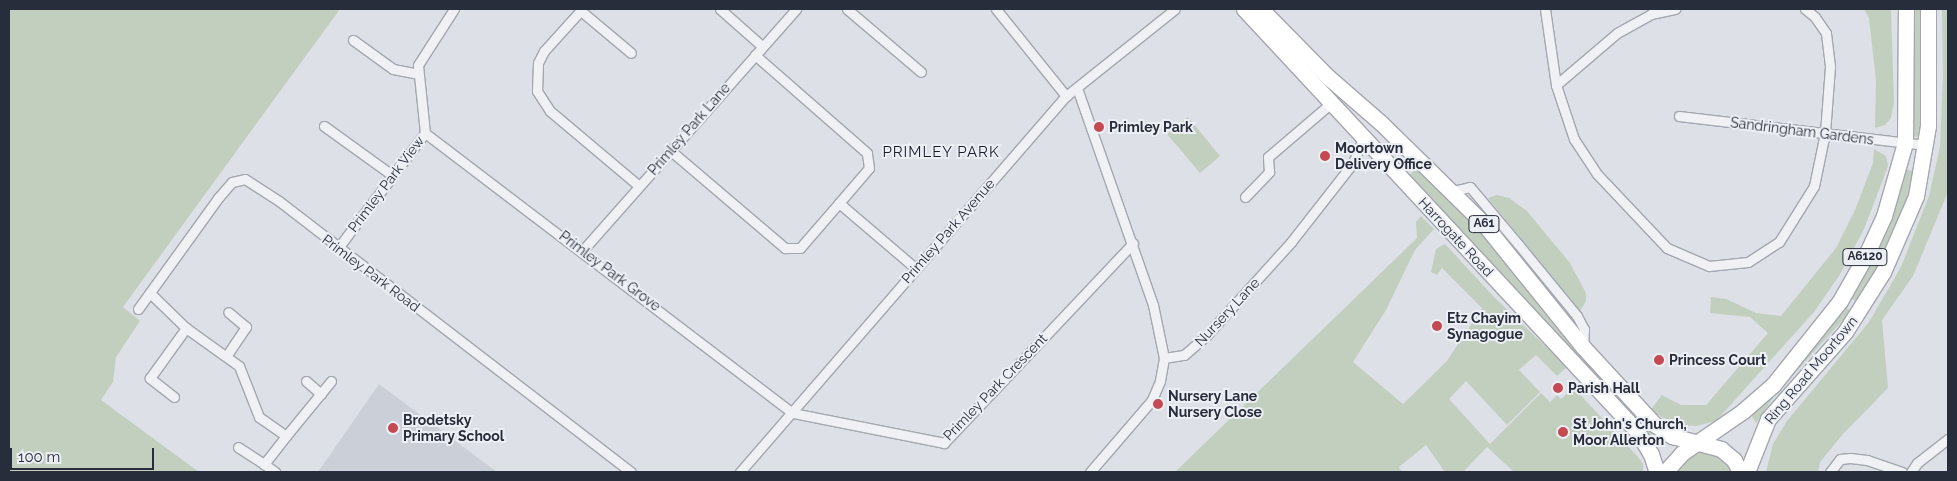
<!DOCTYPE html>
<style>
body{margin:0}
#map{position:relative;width:1957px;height:481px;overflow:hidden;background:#dde0e6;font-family:Raleway,sans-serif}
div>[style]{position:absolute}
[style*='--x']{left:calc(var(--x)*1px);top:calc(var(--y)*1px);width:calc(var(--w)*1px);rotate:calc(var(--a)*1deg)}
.built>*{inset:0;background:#cbcfd7}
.green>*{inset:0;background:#c2cfbf}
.roads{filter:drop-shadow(1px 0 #a3a7af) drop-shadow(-1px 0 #a3a7af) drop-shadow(0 1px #a3a7af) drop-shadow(0 -1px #a3a7af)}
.minor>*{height:9px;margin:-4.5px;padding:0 4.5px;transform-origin:4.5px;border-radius:4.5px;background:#eff1f4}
.trunk>*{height:15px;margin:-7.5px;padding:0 7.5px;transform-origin:7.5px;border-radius:7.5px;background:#fff}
.dots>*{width:14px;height:14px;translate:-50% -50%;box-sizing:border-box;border:2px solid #eceff4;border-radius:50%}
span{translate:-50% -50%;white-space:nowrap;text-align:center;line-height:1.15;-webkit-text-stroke:4px #eceff4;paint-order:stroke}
.shield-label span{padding:1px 4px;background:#eceff4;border:1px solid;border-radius:4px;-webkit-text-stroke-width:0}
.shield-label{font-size:12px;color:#282d3b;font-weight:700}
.poi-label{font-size:14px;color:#282d3b;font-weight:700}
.left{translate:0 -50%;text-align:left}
.street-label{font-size:14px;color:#282d3b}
.neighbourhood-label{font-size:15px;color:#1a1f2c;letter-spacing:1px}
.frame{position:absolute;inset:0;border:10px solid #282d3b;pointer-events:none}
.scale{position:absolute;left:10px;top:448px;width:144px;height:22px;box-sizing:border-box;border:2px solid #282d3b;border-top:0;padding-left:6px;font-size:15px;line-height:18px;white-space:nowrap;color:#282d3b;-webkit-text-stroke:4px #eceff4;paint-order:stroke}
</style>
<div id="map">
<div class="built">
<i style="clip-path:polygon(379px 384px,497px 472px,318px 472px)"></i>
</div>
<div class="green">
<i style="clip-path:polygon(9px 9px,340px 9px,123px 307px,140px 321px,116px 357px,113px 382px,101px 400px,199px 472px,9px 472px)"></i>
<i style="clip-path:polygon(1864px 9px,1891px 9px,1894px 102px,1891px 118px,1885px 125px,1875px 128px,1876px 80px,1869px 18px)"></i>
<i style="clip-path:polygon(1911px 9px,1921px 9px,1923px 101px,1919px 136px,1916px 137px,1912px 135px)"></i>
<i style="clip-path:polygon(1942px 9px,1948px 9px,1948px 192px,1913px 276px,1882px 320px,1888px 388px,1843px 434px,1820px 462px,1818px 472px,1766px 472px,1773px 444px,1787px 421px,1869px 322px,1901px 267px,1929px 196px,1940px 147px,1943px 76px)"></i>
<i style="clip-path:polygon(1188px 117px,1220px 156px,1200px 173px,1167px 134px)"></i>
<i style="clip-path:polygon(1874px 149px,1886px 156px,1888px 166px,1879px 190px,1864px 229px,1839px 276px,1814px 312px,1716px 421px,1696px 426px,1678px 425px,1650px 411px,1662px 395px,1681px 405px,1706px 405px,1768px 333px,1750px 317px,1710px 313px,1711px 297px,1726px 299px,1756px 313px,1781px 316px,1836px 248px,1855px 210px,1873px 163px)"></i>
<i style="clip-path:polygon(1417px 167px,1456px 201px,1578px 349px,1572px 354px,1408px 177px)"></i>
<i style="clip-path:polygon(1903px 169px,1914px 171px,1907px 198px,1877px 268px,1857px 302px,1850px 298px)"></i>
<i style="clip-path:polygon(1497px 195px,1509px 198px,1527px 211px,1570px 263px,1586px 293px,1586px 301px,1580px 311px,1488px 198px)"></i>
<i style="clip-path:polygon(1421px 216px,1434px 229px,1415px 250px,1386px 310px,1353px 362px,1403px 404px,1447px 361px,1482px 308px,1442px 268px,1437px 275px,1431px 272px,1436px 249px,1445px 244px,1494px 297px,1567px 367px,1557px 376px,1536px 355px,1519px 370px,1540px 392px,1507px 425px,1466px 381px,1449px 399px,1490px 444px,1541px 393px,1550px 402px,1557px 395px,1561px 399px,1571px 390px,1571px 385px,1638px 457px,1643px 464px,1643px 472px,1514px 472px,1487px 447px,1463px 472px,1445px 472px,1426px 445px,1399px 467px,1402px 472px,1175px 472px,1417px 238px,1416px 222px)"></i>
<i style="clip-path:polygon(1844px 306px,1851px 311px,1775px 395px,1756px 423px,1750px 413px)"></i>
<i style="clip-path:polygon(1583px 355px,1655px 433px,1647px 437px,1578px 360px)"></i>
<i style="clip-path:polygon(1703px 452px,1718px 455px,1732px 472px,1675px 472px,1691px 457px)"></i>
</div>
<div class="roads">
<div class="minor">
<i style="--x:582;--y:9;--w:57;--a:132.1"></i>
<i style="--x:544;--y:51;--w:13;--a:117"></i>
<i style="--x:538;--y:63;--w:28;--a:92"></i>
<i style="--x:537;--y:91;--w:24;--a:57"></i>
<i style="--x:550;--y:111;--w:116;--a:40.1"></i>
<i style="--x:720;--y:9;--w:56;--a:41.4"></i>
<i style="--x:847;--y:9;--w:97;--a:40.4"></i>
<i style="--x:996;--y:9;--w:112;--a:51.2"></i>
<i style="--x:1545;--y:9;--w:77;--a:81.8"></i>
<i style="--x:1556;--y:85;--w:57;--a:71.6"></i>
<i style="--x:1574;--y:139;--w:42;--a:56.7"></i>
<i style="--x:1597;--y:174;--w:102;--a:46.6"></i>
<i style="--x:1667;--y:248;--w:46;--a:23.2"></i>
<i style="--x:1709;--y:266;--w:39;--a:-6"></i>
<i style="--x:1748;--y:262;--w:37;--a:-33"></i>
<i style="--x:1779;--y:242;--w:66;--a:-58"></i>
<i style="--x:1814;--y:186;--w:54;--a:-78.3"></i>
<i style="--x:1825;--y:133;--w:67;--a:-85.7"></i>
<i style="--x:1830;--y:66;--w:33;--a:-97"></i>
<i style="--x:1826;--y:33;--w:19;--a:-125"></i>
<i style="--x:1815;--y:17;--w:13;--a:-141"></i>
<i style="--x:581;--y:11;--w:65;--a:40"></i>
<i style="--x:353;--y:40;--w:49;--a:35.9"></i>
<i style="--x:393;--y:69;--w:25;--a:11"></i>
<i style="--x:1556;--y:85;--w:80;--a:-40.4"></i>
<i style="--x:1617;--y:33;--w:39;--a:-29"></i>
<i style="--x:1651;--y:14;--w:25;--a:-12"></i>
<i style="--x:1077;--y:88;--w:230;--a:70.7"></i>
<i style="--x:1153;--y:305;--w:54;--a:78.3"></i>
<i style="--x:1164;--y:358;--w:23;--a:100"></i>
<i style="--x:1160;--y:381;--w:21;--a:113"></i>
<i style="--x:1152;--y:400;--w:95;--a:130.7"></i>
<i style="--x:1679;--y:116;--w:248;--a:6.7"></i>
<i style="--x:324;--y:126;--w:84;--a:35.8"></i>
<i style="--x:425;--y:133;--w:462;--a:37.3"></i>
<i style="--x:793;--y:413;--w:154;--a:11.2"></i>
<i style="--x:944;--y:443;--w:275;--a:-46.6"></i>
<i style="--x:671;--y:151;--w:150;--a:40.4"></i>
<i style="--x:785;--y:248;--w:15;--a:0"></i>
<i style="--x:800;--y:248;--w:60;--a:-49.1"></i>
<i style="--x:839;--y:203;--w:46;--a:-49.4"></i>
<i style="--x:869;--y:168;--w:15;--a:-98"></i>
<i style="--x:867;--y:153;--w:149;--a:-138.8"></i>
<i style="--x:1453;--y:191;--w:17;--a:-13"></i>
<i style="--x:1470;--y:187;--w:75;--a:49.9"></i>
<i style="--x:1518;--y:244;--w:93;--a:50.7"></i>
<i style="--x:1577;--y:316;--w:15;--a:62"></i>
<i style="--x:1584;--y:329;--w:18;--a:93"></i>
<i style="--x:1245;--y:197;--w:35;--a:-46"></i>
<i style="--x:1269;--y:172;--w:15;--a:-94"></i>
<i style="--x:1268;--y:157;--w:82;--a:-40.5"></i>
<i style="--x:839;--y:203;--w:100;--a:40.5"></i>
<i style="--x:338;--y:248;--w:144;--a:-52.9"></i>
<i style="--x:425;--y:133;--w:68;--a:-95.9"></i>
<i style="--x:418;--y:65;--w:67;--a:-57.3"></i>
<i style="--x:583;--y:250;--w:322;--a:-48.5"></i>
<i style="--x:150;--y:293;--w:50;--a:44.2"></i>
<i style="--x:186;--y:328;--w:65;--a:35.6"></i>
<i style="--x:239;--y:366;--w:55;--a:68.6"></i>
<i style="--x:259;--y:417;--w:33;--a:35"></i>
<i style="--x:286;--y:436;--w:36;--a:128"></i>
<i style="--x:264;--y:464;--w:31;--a:-147"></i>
<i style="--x:138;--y:309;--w:137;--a:-54.2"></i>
<i style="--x:218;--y:198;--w:21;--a:-49"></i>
<i style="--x:232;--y:182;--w:13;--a:-13"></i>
<i style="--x:245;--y:179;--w:40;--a:32.9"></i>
<i style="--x:279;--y:201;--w:444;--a:37.6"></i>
<i style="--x:227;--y:355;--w:34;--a:-56"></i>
<i style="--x:246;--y:327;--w:23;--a:-140"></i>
<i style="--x:1164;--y:358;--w:20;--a:-9"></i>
<i style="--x:1184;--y:355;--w:30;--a:-41"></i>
<i style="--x:1207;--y:335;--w:125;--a:-47.9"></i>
<i style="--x:1291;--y:242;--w:100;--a:-51.9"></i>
<i style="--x:1353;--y:163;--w:27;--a:-68"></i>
<i style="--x:306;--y:381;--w:20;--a:41"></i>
<i style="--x:174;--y:397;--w:31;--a:-142"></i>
<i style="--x:150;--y:378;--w:62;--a:-54.2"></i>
<i style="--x:286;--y:436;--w:71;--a:-50.7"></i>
<i style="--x:264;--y:464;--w:14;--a:36"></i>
<i style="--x:740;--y:472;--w:498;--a:-49.1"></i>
<i style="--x:1066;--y:96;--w:139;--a:-38.6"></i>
<i style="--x:1830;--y:472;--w:16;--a:-52"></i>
<i style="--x:1840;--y:459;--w:10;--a:-6"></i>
<i style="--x:1850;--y:458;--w:17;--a:7"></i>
<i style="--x:1867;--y:460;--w:37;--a:19"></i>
<i style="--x:1911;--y:472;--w:11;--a:-56"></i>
<i style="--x:1917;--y:463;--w:39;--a:-38"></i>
</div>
<div class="trunk">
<i style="--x:1244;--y:9;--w:577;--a:47.04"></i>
<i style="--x:1637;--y:431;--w:27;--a:59"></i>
<i style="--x:1651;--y:454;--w:19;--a:72"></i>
<i style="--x:1261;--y:9;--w:95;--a:45.4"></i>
<i style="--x:1328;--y:77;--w:70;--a:41"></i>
<i style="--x:1381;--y:123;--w:143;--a:44.4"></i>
<i style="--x:1483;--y:223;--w:159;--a:51.1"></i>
<i style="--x:1583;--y:347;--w:105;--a:47.3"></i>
<i style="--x:1654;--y:424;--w:22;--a:34"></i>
<i style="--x:1672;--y:436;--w:51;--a:14.9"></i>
<i style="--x:1721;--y:449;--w:17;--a:40"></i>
<i style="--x:1734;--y:460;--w:13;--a:63"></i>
<i style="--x:1665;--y:472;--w:25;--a:-48"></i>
<i style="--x:1682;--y:453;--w:74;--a:-34.5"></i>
<i style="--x:1743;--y:411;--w:40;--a:-41"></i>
<i style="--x:1773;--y:385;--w:107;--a:-51.4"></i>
<i style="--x:1840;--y:301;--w:53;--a:-60.5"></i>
<i style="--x:1866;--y:255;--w:43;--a:-65.2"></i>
<i style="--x:1884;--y:216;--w:76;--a:-74"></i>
<i style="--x:1905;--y:143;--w:134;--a:-89.6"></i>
<i style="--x:1747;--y:472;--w:57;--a:-68.4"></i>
<i style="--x:1768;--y:419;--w:116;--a:-48.5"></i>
<i style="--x:1845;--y:332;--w:71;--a:-57.7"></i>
<i style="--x:1883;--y:272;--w:83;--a:-66.5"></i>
<i style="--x:1916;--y:196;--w:71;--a:-80.3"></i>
<i style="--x:1928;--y:126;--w:117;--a:-90"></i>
</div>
</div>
<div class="dots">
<i style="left:1099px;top:127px;background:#c44952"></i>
<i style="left:1325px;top:156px;background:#c44952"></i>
<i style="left:1437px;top:326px;background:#c44952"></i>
<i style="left:1659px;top:360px;background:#c44952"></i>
<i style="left:1558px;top:388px;background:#c44952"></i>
<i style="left:1158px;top:404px;background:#c44952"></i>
<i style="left:393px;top:428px;background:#c44952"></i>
<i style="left:1563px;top:432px;background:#c44952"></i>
</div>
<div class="shield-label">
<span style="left:1484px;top:224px">A61</span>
<span style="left:1865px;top:257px">A6120</span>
</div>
<div class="poi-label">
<span class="left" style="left:1109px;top:127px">Primley Park</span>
<span class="left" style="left:1335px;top:156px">Moortown<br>Delivery Office</span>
<span class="left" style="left:1447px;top:326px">Etz Chayim<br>Synagogue</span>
<span class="left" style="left:1669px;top:360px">Princess Court</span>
<span class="left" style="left:1568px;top:388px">Parish Hall</span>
<span class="left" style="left:1168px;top:404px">Nursery Lane<br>Nursery Close</span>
<span class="left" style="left:403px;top:428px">Brodetsky<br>Primary School</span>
<span class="left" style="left:1573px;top:432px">St John's Church,<br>Moor Allerton</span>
</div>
<div class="street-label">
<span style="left:689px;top:129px;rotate:-49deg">Primley Park Lane</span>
<span style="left:1802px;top:131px;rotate:7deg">Sandringham Gardens</span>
<span style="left:386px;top:184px;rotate:-53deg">Primley Park View</span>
<span style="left:948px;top:231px;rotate:-49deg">Primley Park Avenue</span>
<span style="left:1456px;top:237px;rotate:47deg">Harrogate Road</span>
<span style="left:610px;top:271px;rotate:37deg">Primley Park Grove</span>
<span style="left:371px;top:273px;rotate:37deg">Primley Park Road</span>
<span style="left:1227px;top:312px;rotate:-47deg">Nursery Lane</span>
<span style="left:1811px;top:370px;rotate:-50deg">Ring Road Moortown</span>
<span style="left:995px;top:387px;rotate:-46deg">Primley Park Crescent</span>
</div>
<div class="neighbourhood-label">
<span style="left:941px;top:153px">PRIMLEY PARK</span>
</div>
<div class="frame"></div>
<div class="scale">100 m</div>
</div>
